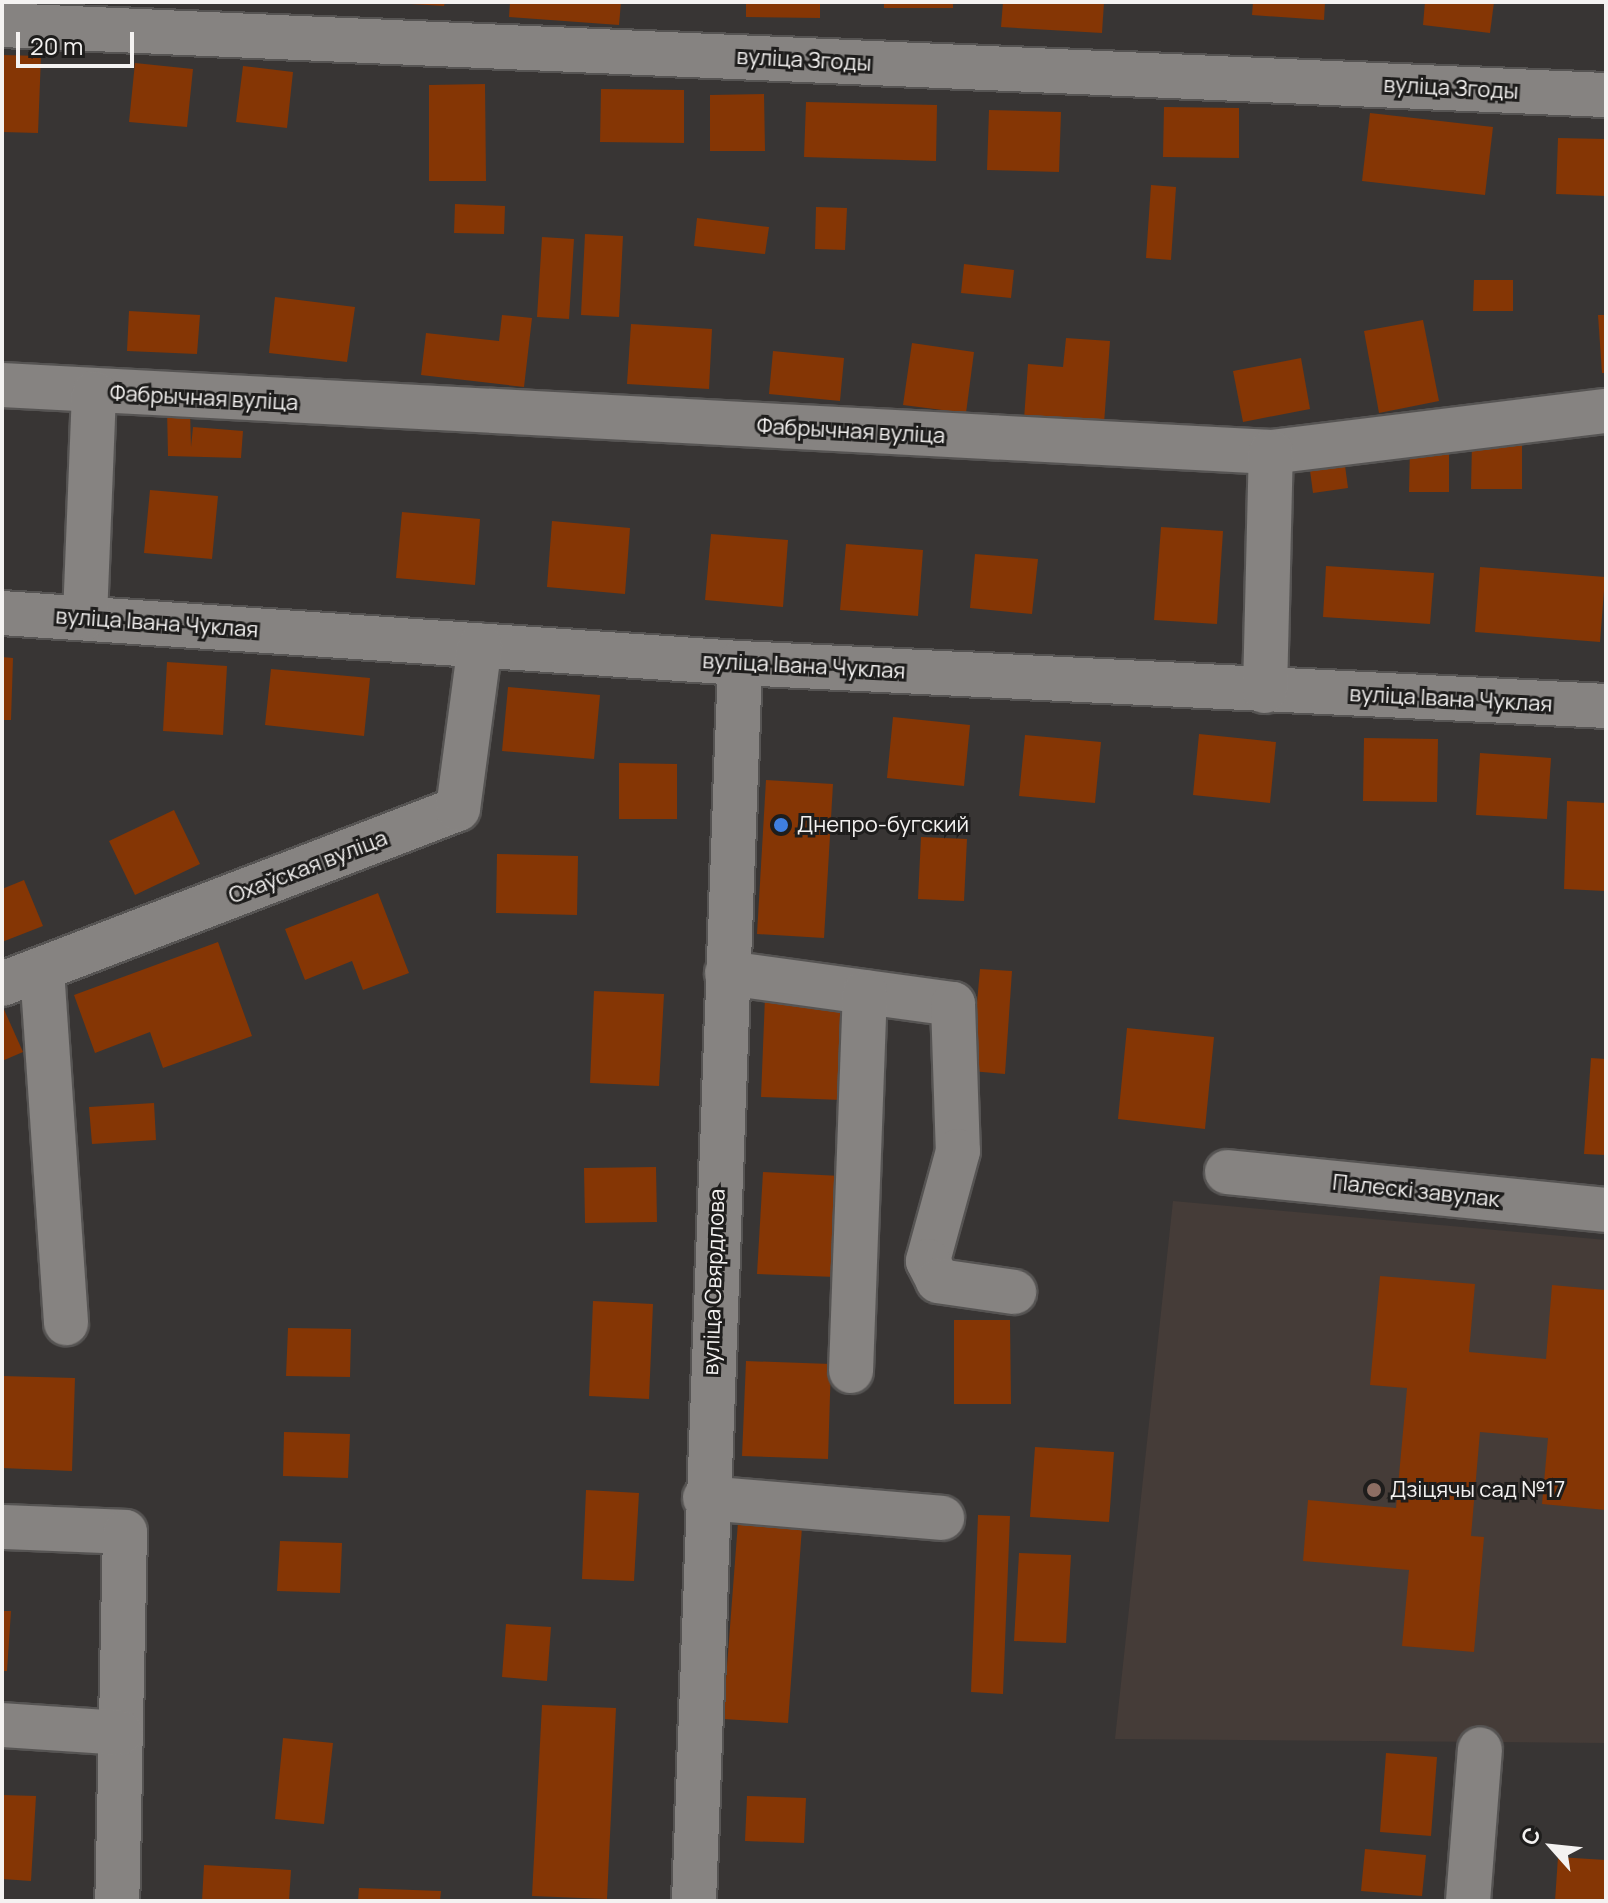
<!DOCTYPE html>
<meta charset="utf-8">
<style>
body{margin:0}
#map{position:relative;width:1608px;height:1903px;overflow:hidden;background:#383534;font-family:Manrope,sans-serif}
div>[style]{position:absolute}
[style*='--x']{left:calc(var(--x)*1px);top:calc(var(--y)*1px);width:calc(var(--w)*1px);rotate:calc(var(--a)*1deg)}
.built>*{inset:0;background:#453c38}
.building>*{inset:0;background:#853605}
.roads{filter:drop-shadow(2px 0 #565453) drop-shadow(-2px 0 #565453) drop-shadow(0 2px #565453) drop-shadow(0 -2px #565453)}
.minor>*{height:44px;margin:-22px;padding:0 22px;transform-origin:22px;border-radius:22px;background:#868381}
.dots>*{width:22px;height:22px;translate:-50% -50%;box-sizing:border-box;border:4px solid #1e1d1c;border-radius:50%}
span{translate:-50% -50%;white-space:nowrap;text-align:center;line-height:1.15;-webkit-text-stroke:6px #1e1d1c;paint-order:stroke}
.street-label{font-size:22px;color:#f4f2f1}
.poi-label{font-size:22px;color:#f4f2f1}
.left{translate:0 -50%;text-align:left}
.frame{position:absolute;inset:0;border:4px solid #f4f2f1;pointer-events:none}
.north{position:absolute;left:1512px;top:1807px;width:80px;height:80px;-webkit-text-stroke:6px #1e1d1c;paint-order:stroke;rotate:297deg;font-size:22px;font-weight:700;line-height:32px;text-align:center;color:#f4f2f1}
.north::after{content:'';display:block;margin:auto;width:28px;height:36px;background:#f4f2f1;clip-path:polygon(50% 0,100% 100%,50% 72%,0 100%)}
.scale{position:absolute;left:16px;top:32px;width:118px;height:36px;box-sizing:border-box;border:4px solid #f4f2f1;border-top:0;padding-left:10px;font-size:24px;line-height:28px;white-space:nowrap;color:#f4f2f1;-webkit-text-stroke:6px #1e1d1c;paint-order:stroke}
</style>
<div id="map">
<div class="built">
<i style="clip-path:polygon(1173px 1201px,1606px 1240px,1606px 1743px,1115px 1739px)"></i>
</div>
<div class="building">
<i style="clip-path:polygon(411px 2px,445px 2px,444px 6px,411px 4px)"></i>
<i style="clip-path:polygon(510px 2px,621px 2px,619px 25px,509px 17px)"></i>
<i style="clip-path:polygon(746px 2px,820px 2px,820px 18px,746px 17px)"></i>
<i style="clip-path:polygon(884px 2px,953px 2px,953px 8px,884px 8px)"></i>
<i style="clip-path:polygon(1003px 2px,1104px 2px,1102px 33px,1001px 27px)"></i>
<i style="clip-path:polygon(1253px 2px,1325px 2px,1324px 20px,1252px 15px)"></i>
<i style="clip-path:polygon(1425px 2px,1494px 2px,1490px 33px,1423px 25px)"></i>
<i style="clip-path:polygon(2px 55px,41px 56px,38px 133px,2px 132px)"></i>
<i style="clip-path:polygon(135px 63px,193px 69px,187px 127px,129px 122px)"></i>
<i style="clip-path:polygon(243px 66px,293px 72px,287px 128px,236px 122px)"></i>
<i style="clip-path:polygon(485px 84px,486px 181px,429px 181px,429px 85px)"></i>
<i style="clip-path:polygon(601px 89px,684px 90px,684px 143px,600px 142px)"></i>
<i style="clip-path:polygon(764px 94px,765px 151px,710px 151px,710px 95px)"></i>
<i style="clip-path:polygon(806px 102px,937px 105px,936px 161px,804px 157px)"></i>
<i style="clip-path:polygon(1164px 107px,1239px 108px,1239px 158px,1163px 157px)"></i>
<i style="clip-path:polygon(989px 110px,1061px 112px,1059px 172px,987px 170px)"></i>
<i style="clip-path:polygon(1370px 113px,1493px 127px,1485px 195px,1362px 181px)"></i>
<i style="clip-path:polygon(1558px 138px,1606px 139px,1606px 196px,1556px 194px)"></i>
<i style="clip-path:polygon(1151px 185px,1176px 187px,1171px 260px,1146px 258px)"></i>
<i style="clip-path:polygon(455px 204px,505px 206px,504px 234px,454px 233px)"></i>
<i style="clip-path:polygon(816px 207px,847px 208px,845px 250px,815px 249px)"></i>
<i style="clip-path:polygon(697px 218px,769px 227px,765px 254px,694px 246px)"></i>
<i style="clip-path:polygon(585px 234px,623px 236px,619px 317px,581px 315px)"></i>
<i style="clip-path:polygon(542px 237px,574px 239px,569px 319px,537px 317px)"></i>
<i style="clip-path:polygon(964px 264px,1014px 270px,1011px 298px,961px 293px)"></i>
<i style="clip-path:polygon(1474px 280px,1513px 280px,1513px 311px,1473px 311px)"></i>
<i style="clip-path:polygon(275px 297px,355px 307px,347px 362px,269px 353px)"></i>
<i style="clip-path:polygon(129px 311px,200px 315px,197px 354px,127px 351px)"></i>
<i style="clip-path:polygon(502px 315px,532px 318px,524px 387px,421px 375px,426px 333px,499px 341px)"></i>
<i style="clip-path:polygon(1598px 315px,1606px 315px,1606px 373px,1602px 373px)"></i>
<i style="clip-path:polygon(1423px 320px,1439px 401px,1379px 413px,1364px 331px)"></i>
<i style="clip-path:polygon(631px 324px,712px 329px,709px 389px,627px 384px)"></i>
<i style="clip-path:polygon(1066px 338px,1110px 341px,1104px 424px,1024px 419px,1028px 364px,1063px 367px)"></i>
<i style="clip-path:polygon(912px 343px,974px 352px,966px 413px,903px 405px)"></i>
<i style="clip-path:polygon(773px 351px,844px 358px,840px 401px,769px 394px)"></i>
<i style="clip-path:polygon(1301px 358px,1310px 409px,1243px 422px,1233px 371px)"></i>
<i style="clip-path:polygon(167px 409px,190px 409px,191px 447px,193px 427px,243px 431px,241px 458px,168px 456px)"></i>
<i style="clip-path:polygon(1472px 444px,1522px 445px,1522px 489px,1471px 489px)"></i>
<i style="clip-path:polygon(1410px 448px,1449px 448px,1449px 492px,1409px 492px)"></i>
<i style="clip-path:polygon(1344px 458px,1348px 488px,1313px 493px,1309px 463px)"></i>
<i style="clip-path:polygon(150px 490px,218px 496px,212px 559px,144px 553px)"></i>
<i style="clip-path:polygon(402px 512px,480px 519px,475px 585px,396px 578px)"></i>
<i style="clip-path:polygon(552px 521px,630px 528px,625px 594px,547px 587px)"></i>
<i style="clip-path:polygon(1161px 527px,1223px 531px,1217px 624px,1154px 620px)"></i>
<i style="clip-path:polygon(711px 534px,788px 540px,783px 607px,705px 600px)"></i>
<i style="clip-path:polygon(846px 544px,923px 550px,918px 616px,840px 610px)"></i>
<i style="clip-path:polygon(975px 554px,1038px 559px,1032px 614px,970px 608px)"></i>
<i style="clip-path:polygon(1326px 566px,1434px 573px,1430px 624px,1323px 617px)"></i>
<i style="clip-path:polygon(1480px 567px,1605px 577px,1600px 642px,1475px 632px)"></i>
<i style="clip-path:polygon(2px 657px,13px 658px,11px 720px,2px 720px)"></i>
<i style="clip-path:polygon(167px 662px,227px 666px,223px 735px,163px 731px)"></i>
<i style="clip-path:polygon(271px 669px,370px 678px,364px 736px,265px 725px)"></i>
<i style="clip-path:polygon(508px 687px,600px 695px,594px 759px,502px 751px)"></i>
<i style="clip-path:polygon(893px 717px,970px 725px,964px 786px,887px 778px)"></i>
<i style="clip-path:polygon(1199px 734px,1276px 742px,1270px 803px,1193px 795px)"></i>
<i style="clip-path:polygon(1025px 735px,1101px 742px,1095px 803px,1019px 796px)"></i>
<i style="clip-path:polygon(1364px 738px,1438px 739px,1437px 802px,1363px 801px)"></i>
<i style="clip-path:polygon(1480px 753px,1551px 758px,1547px 819px,1476px 815px)"></i>
<i style="clip-path:polygon(619px 763px,677px 764px,677px 819px,619px 819px)"></i>
<i style="clip-path:polygon(766px 780px,833px 784px,824px 938px,757px 934px)"></i>
<i style="clip-path:polygon(1567px 801px,1606px 803px,1606px 891px,1564px 889px)"></i>
<i style="clip-path:polygon(174px 810px,200px 864px,135px 895px,109px 841px)"></i>
<i style="clip-path:polygon(921px 837px,967px 839px,964px 901px,918px 899px)"></i>
<i style="clip-path:polygon(497px 854px,578px 856px,577px 915px,496px 913px)"></i>
<i style="clip-path:polygon(24px 880px,43px 926px,2px 942px,2px 889px)"></i>
<i style="clip-path:polygon(378px 893px,409px 973px,363px 990px,352px 961px,305px 980px,285px 929px)"></i>
<i style="clip-path:polygon(218px 942px,252px 1036px,163px 1068px,150px 1032px,95px 1053px,74px 995px)"></i>
<i style="clip-path:polygon(980px 969px,1012px 971px,1005px 1074px,971px 1071px)"></i>
<i style="clip-path:polygon(594px 991px,664px 994px,659px 1086px,590px 1083px)"></i>
<i style="clip-path:polygon(765px 997px,846px 1000px,842px 1100px,761px 1097px)"></i>
<i style="clip-path:polygon(2px 1005px,23px 1052px,2px 1061px)"></i>
<i style="clip-path:polygon(1127px 1028px,1214px 1037px,1205px 1129px,1118px 1119px)"></i>
<i style="clip-path:polygon(1591px 1058px,1606px 1059px,1606px 1155px,1584px 1154px)"></i>
<i style="clip-path:polygon(154px 1103px,156px 1140px,92px 1144px,89px 1107px)"></i>
<i style="clip-path:polygon(656px 1167px,657px 1222px,585px 1223px,584px 1168px)"></i>
<i style="clip-path:polygon(763px 1172px,841px 1176px,836px 1277px,757px 1274px)"></i>
<i style="clip-path:polygon(1380px 1276px,1475px 1284px,1469px 1352px,1546px 1359px,1552px 1285px,1606px 1290px,1606px 1510px,1542px 1504px,1548px 1438px,1480px 1432px,1471px 1536px,1484px 1537px,1474px 1652px,1402px 1646px,1409px 1570px,1303px 1561px,1308px 1500px,1396px 1508px,1407px 1388px,1370px 1385px)"></i>
<i style="clip-path:polygon(593px 1301px,653px 1304px,649px 1399px,589px 1396px)"></i>
<i style="clip-path:polygon(954px 1320px,1010px 1320px,1011px 1404px,954px 1404px)"></i>
<i style="clip-path:polygon(288px 1328px,351px 1329px,350px 1377px,286px 1376px)"></i>
<i style="clip-path:polygon(746px 1361px,831px 1364px,828px 1459px,742px 1456px)"></i>
<i style="clip-path:polygon(2px 1376px,75px 1378px,72px 1471px,2px 1468px)"></i>
<i style="clip-path:polygon(284px 1432px,350px 1434px,348px 1478px,283px 1476px)"></i>
<i style="clip-path:polygon(1035px 1447px,1114px 1452px,1109px 1522px,1030px 1517px)"></i>
<i style="clip-path:polygon(586px 1490px,639px 1493px,634px 1581px,582px 1579px)"></i>
<i style="clip-path:polygon(978px 1515px,1010px 1516px,1003px 1694px,971px 1692px)"></i>
<i style="clip-path:polygon(738px 1522px,802px 1527px,788px 1723px,723px 1719px)"></i>
<i style="clip-path:polygon(280px 1541px,342px 1543px,340px 1593px,277px 1591px)"></i>
<i style="clip-path:polygon(1019px 1553px,1071px 1555px,1066px 1643px,1014px 1641px)"></i>
<i style="clip-path:polygon(2px 1611px,11px 1611px,7px 1671px,2px 1671px)"></i>
<i style="clip-path:polygon(506px 1624px,551px 1627px,547px 1681px,502px 1677px)"></i>
<i style="clip-path:polygon(542px 1705px,616px 1708px,607px 1899px,532px 1896px)"></i>
<i style="clip-path:polygon(283px 1738px,333px 1743px,324px 1824px,275px 1819px)"></i>
<i style="clip-path:polygon(1386px 1753px,1437px 1757px,1431px 1836px,1380px 1832px)"></i>
<i style="clip-path:polygon(2px 1795px,36px 1796px,31px 1881px,2px 1879px)"></i>
<i style="clip-path:polygon(747px 1796px,806px 1798px,804px 1843px,745px 1841px)"></i>
<i style="clip-path:polygon(1365px 1849px,1426px 1855px,1422px 1896px,1361px 1891px)"></i>
<i style="clip-path:polygon(1558px 1857px,1606px 1860px,1606px 1901px,1555px 1901px)"></i>
<i style="clip-path:polygon(204px 1865px,291px 1870px,289px 1901px,202px 1901px)"></i>
<i style="clip-path:polygon(359px 1888px,441px 1891px,440px 1901px,358px 1901px)"></i>
</div>
<div class="roads">
<div class="minor">
<i style="--x:2;--y:25;--w:1606;--a:2.5"></i>
<i style="--x:2;--y:385;--w:1271;--a:3.02"></i>
<i style="--x:1271;--y:452;--w:337;--a:-7"></i>
<i style="--x:2;--y:613;--w:740;--a:3.88"></i>
<i style="--x:740;--y:663;--w:867;--a:2.84"></i>
<i style="--x:85;--y:617;--w:224;--a:-87.7"></i>
<i style="--x:1265;--y:691;--w:239;--a:-88.6"></i>
<i style="--x:42;--y:970;--w:354;--a:86.1"></i>
<i style="--x:727;--y:973;--w:228;--a:7.8"></i>
<i style="--x:953;--y:1004;--w:147;--a:88.1"></i>
<i style="--x:958;--y:1151;--w:114;--a:105.3"></i>
<i style="--x:928;--y:1261;--w:22;--a:63"></i>
<i style="--x:938;--y:1281;--w:77;--a:8.2"></i>
<i style="--x:2;--y:984;--w:488;--a:-21"></i>
<i style="--x:458;--y:809;--w:165;--a:-82.4"></i>
<i style="--x:1227;--y:1172;--w:381;--a:5.7"></i>
<i style="--x:851;--y:1371;--w:379;--a:-87.9"></i>
<i style="--x:705;--y:1498;--w:238;--a:4.8"></i>
<i style="--x:2;--y:1527;--w:123;--a:2.3"></i>
<i style="--x:125;--y:1532;--w:369;--a:91.2"></i>
<i style="--x:2;--y:1725;--w:119;--a:3.8"></i>
<i style="--x:694;--y:1901;--w:1239;--a:-87.87"></i>
<i style="--x:1468;--y:1901;--w:152;--a:-85.5"></i>
</div>
</div>
<div class="dots">
<i style="left:781px;top:825px;background:#3f7fe0"></i>
<i style="left:1374px;top:1490px;background:#8d6e63"></i>
</div>
<div class="street-label">
<span style="left:804px;top:60px;rotate:3deg">вуліца Згоды</span>
<span style="left:1451px;top:88px;rotate:3deg">вуліца Згоды</span>
<span style="left:204px;top:398px;rotate:3deg">Фабрычная вуліца</span>
<span style="left:851px;top:431px;rotate:3deg">Фабрычная вуліца</span>
<span style="left:157px;top:623px;rotate:4deg">вуліца Івана Чуклая</span>
<span style="left:804px;top:666px;rotate:3deg">вуліца Івана Чуклая</span>
<span style="left:1451px;top:699px;rotate:3deg">вуліца Івана Чуклая</span>
<span style="left:308px;top:867px;rotate:-21deg">Охаўская вуліца</span>
<span style="left:1416px;top:1191px;rotate:6deg">Палескі завулак</span>
<span style="left:714px;top:1282px;rotate:-88deg">вуліца Свярдлова</span>
</div>
<div class="poi-label">
<span class="left" style="left:797px;top:825px">Днепро-бугский</span>
<span class="left" style="left:1390px;top:1490px">Дзіцячы сад №17</span>
</div>
<div class="frame"></div>
<div class="north">С</div>
<div class="scale">20 m</div>
</div>
